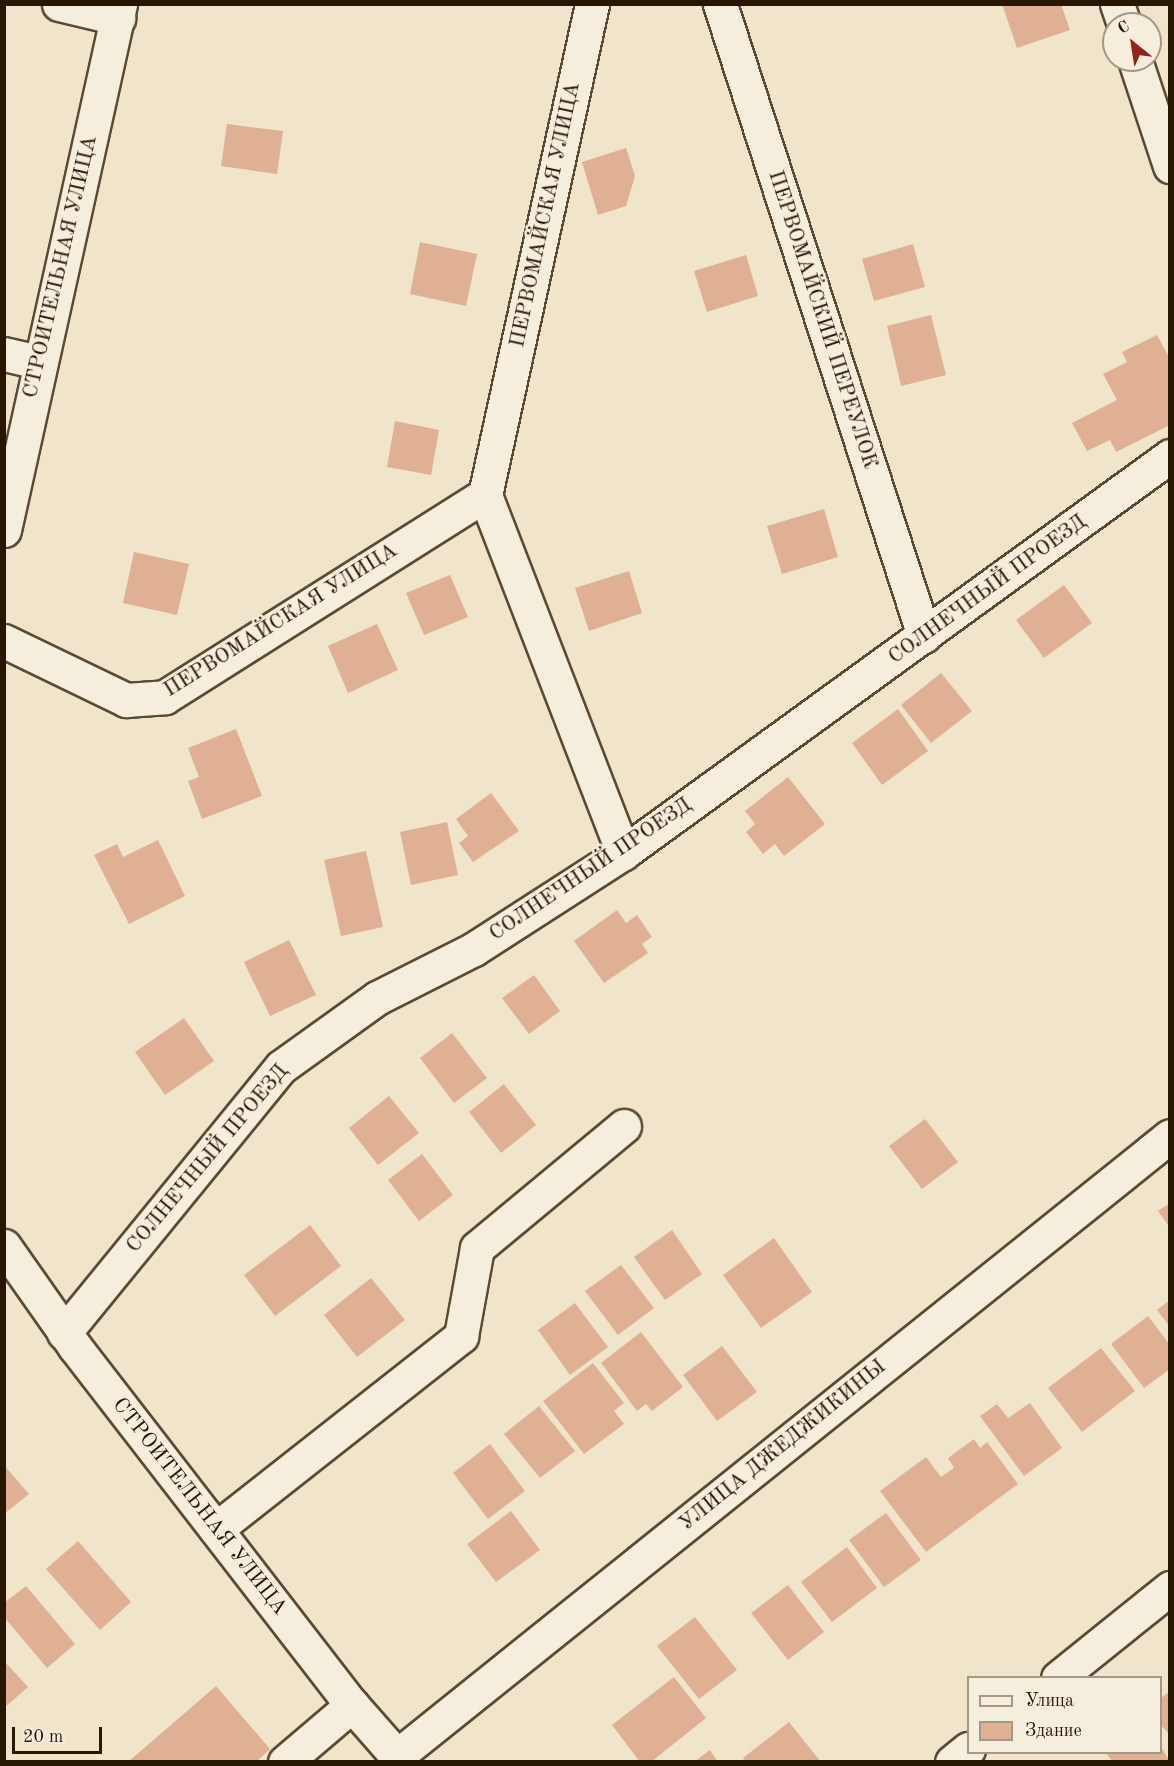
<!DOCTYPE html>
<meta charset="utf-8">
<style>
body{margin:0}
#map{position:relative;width:1174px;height:1766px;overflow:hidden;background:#f0e5ca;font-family:"Old Standard TT",serif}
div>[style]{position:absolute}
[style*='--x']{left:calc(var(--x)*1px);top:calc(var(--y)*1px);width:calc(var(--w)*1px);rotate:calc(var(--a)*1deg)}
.building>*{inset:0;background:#dfb094}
.roads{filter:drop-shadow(2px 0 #594a33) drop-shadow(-2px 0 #594a33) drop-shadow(0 2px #594a33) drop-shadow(0 -2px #594a33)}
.minor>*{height:33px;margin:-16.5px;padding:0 16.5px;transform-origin:16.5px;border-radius:16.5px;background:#f5eedd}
span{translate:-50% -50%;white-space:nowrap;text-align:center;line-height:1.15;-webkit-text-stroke:5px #f5eedd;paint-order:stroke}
.street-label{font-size:21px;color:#271601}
.frame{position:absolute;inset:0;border:6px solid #271601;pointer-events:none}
.legend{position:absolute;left:967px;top:1676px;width:195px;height:78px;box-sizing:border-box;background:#f5eedd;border:2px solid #a39885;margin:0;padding:8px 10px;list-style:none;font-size:18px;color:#271601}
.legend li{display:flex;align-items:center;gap:12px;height:30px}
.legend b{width:30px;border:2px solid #a39885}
.north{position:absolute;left:1102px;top:12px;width:60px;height:60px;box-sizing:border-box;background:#f5eedd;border:2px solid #a39885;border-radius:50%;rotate:330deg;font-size:16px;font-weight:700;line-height:24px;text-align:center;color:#271601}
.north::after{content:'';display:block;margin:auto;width:21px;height:27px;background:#8f2418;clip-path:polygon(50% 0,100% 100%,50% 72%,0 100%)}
.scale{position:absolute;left:12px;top:1727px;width:90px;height:27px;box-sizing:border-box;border:3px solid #271601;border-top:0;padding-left:8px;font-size:18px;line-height:21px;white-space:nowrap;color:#271601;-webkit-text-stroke:4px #f5eedd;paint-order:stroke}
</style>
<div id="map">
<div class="building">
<i style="clip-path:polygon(1002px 4px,1061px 4px,1070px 30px,1017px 48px)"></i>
<i style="clip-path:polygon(227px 124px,283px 131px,277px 174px,221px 166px)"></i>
<i style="clip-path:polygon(626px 148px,635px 176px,626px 206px,598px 215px,582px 162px)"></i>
<i style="clip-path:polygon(420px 242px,477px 254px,466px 306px,410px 294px)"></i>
<i style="clip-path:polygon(913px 244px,925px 287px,874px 301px,862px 259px)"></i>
<i style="clip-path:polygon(746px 255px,758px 296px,707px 312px,694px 271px)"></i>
<i style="clip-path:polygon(931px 315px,946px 375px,901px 386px,887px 326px)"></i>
<i style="clip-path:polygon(1157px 335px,1170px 359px,1170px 425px,1116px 452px,1110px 440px,1087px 451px,1072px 423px,1117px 400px,1103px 374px,1127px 362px,1122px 352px)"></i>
<i style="clip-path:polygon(395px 421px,439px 430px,431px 475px,387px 467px)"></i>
<i style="clip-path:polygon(824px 509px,838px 557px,782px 574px,767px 526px)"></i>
<i style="clip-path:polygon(134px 552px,189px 564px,177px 615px,123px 603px)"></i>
<i style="clip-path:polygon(629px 571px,642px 613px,589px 631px,575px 588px)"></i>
<i style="clip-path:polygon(450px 575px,468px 617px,424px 635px,406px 593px)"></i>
<i style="clip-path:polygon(1064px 585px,1092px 623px,1044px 658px,1016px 620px)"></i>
<i style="clip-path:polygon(377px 624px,398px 670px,348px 693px,328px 646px)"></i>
<i style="clip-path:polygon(941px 673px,972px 711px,931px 743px,901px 705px)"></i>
<i style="clip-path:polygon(898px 709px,928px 751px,882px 785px,852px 743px)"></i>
<i style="clip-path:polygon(236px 729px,262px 796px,202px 819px,188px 781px,199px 777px,188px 748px)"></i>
<i style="clip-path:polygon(788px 777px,825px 824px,784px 856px,775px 844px,763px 854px,746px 832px,755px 824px,745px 811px)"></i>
<i style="clip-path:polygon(491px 793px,519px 831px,473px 862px,459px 843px,468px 836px,456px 819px)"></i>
<i style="clip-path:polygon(447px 822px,458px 875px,411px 885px,400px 832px)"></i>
<i style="clip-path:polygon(158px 840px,185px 896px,129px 924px,94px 855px,117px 844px,123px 857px)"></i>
<i style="clip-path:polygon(366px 851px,383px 927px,341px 936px,324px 860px)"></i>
<i style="clip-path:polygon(617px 910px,626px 923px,637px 915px,652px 937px,642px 944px,648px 953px,604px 983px,574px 941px)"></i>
<i style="clip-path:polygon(289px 940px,316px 995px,270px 1016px,244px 962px)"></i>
<i style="clip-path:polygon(534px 975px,560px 1011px,529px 1034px,502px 998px)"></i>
<i style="clip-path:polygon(184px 1018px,214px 1061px,165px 1095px,135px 1052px)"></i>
<i style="clip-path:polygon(452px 1033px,487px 1078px,454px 1103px,420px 1058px)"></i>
<i style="clip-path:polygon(504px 1084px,536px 1125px,501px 1153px,469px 1112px)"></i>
<i style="clip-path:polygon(389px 1096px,419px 1133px,378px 1165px,349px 1128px)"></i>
<i style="clip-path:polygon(925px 1119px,958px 1162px,922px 1189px,889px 1146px)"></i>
<i style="clip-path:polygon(422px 1154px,453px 1195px,419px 1221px,388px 1180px)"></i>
<i style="clip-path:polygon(1170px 1203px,1170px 1228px,1158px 1211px)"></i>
<i style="clip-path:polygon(310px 1225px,341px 1266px,275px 1316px,244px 1275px)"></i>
<i style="clip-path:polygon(672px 1230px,702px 1274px,665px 1300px,634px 1257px)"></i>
<i style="clip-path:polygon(774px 1238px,812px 1292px,761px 1328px,723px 1275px)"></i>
<i style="clip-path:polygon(621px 1265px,654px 1308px,618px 1335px,585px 1291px)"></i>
<i style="clip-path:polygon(371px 1278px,405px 1320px,357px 1357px,324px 1315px)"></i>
<i style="clip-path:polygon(1170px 1300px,1170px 1327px,1157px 1310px)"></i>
<i style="clip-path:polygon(575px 1303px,608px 1347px,570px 1375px,538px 1330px)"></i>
<i style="clip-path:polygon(1148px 1316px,1170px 1345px,1170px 1369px,1144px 1388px,1111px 1344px)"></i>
<i style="clip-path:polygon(641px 1332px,683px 1387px,652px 1411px,646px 1404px,637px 1411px,601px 1363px)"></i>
<i style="clip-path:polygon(722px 1346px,757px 1392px,717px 1421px,683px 1375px)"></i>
<i style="clip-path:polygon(1101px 1348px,1135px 1391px,1082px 1432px,1048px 1388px)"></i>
<i style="clip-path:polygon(593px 1363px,624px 1403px,614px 1411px,624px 1424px,584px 1454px,543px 1401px)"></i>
<i style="clip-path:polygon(1030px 1403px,1062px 1448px,1024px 1476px,980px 1416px,997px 1404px,1008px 1418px)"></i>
<i style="clip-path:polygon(539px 1406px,575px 1451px,540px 1478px,504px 1434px)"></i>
<i style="clip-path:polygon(974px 1439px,980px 1448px,987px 1442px,1018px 1484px,926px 1552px,880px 1491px,926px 1457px,941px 1477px,954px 1468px,948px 1458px)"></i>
<i style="clip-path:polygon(490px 1444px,525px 1491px,488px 1519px,453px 1473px)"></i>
<i style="clip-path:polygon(4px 1465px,29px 1494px,4px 1514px)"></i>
<i style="clip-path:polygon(511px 1511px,540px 1550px,496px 1582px,467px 1544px)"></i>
<i style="clip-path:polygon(886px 1513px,921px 1560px,884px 1587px,849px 1540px)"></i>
<i style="clip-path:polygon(78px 1541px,131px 1602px,100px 1630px,46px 1569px)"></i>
<i style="clip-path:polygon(847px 1547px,877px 1588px,832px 1622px,801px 1582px)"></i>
<i style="clip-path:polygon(788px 1585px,824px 1632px,788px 1660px,751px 1613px)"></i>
<i style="clip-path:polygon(26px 1586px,75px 1644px,47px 1668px,4px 1617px,4px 1603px)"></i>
<i style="clip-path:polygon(695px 1617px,737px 1670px,699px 1699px,657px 1646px)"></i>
<i style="clip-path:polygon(4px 1661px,28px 1687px,4px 1708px)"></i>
<i style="clip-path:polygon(674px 1677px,706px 1718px,651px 1762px,640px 1762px,612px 1725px)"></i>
<i style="clip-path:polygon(216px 1686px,270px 1749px,256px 1762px,128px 1762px)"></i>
<i style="clip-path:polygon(1170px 1691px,1170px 1735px,1160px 1724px,1160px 1699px)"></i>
<i style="clip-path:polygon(789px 1722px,821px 1762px,746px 1762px,743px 1758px)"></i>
<i style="clip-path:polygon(1160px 1745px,1170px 1762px,1113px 1762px,1105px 1752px,1160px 1752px)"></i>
<i style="clip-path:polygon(710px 1750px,718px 1762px,694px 1762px)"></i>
</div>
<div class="roads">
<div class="minor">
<i style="--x:59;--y:4;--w:61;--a:13.3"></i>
<i style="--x:592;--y:4;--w:503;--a:102.29"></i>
<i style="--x:485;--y:495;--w:384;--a:68.9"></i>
<i style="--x:720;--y:4;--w:664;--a:72.11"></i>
<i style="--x:1117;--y:4;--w:21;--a:71"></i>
<i style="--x:1135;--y:60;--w:112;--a:71.7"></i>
<i style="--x:4;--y:354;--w:36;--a:13"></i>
<i style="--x:4;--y:530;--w:539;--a:-77.56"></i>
<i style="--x:4;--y:641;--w:136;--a:25.8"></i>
<i style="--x:126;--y:700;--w:39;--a:-4"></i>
<i style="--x:165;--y:697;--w:378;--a:-32.3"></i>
<i style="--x:4;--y:1246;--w:123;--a:54.9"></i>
<i style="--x:75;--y:1347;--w:453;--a:52.3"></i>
<i style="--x:352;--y:1705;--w:76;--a:48.7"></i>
<i style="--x:64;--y:1333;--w:343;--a:-50.8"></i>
<i style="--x:281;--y:1067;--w:118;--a:-35.7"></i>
<i style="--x:377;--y:998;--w:109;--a:-26.8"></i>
<i style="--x:474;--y:949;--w:177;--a:-32.8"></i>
<i style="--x:623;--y:853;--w:676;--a:-35.97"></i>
<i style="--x:216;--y:1529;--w:312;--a:-38.2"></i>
<i style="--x:461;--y:1336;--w:89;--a:-79.7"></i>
<i style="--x:477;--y:1248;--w:191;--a:-39.7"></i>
<i style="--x:1058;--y:1678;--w:144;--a:-38.8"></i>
<i style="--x:397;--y:1756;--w:991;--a:-38.73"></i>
<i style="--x:285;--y:1762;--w:88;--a:-40.4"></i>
<i style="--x:952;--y:1762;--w:21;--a:-39"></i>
</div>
</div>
<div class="street-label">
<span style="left:546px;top:215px;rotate:-78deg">ПЕРВОМАЙСКАЯ УЛИЦА</span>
<span style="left:61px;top:267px;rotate:-77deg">СТРОИТЕЛЬНАЯ УЛИЦА</span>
<span style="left:822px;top:320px;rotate:72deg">ПЕРВОМАЙСКИЙ ПЕРЕУЛОК</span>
<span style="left:988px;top:590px;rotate:-36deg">СОЛНЕЧНЫЙ ПРОЕЗД</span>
<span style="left:281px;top:621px;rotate:-32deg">ПЕРВОМАЙСКАЯ УЛИЦА</span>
<span style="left:591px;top:870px;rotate:-34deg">СОЛНЕЧНЫЙ ПРОЕЗД</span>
<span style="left:208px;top:1159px;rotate:-50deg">СОЛНЕЧНЫЙ ПРОЕЗД</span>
<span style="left:783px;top:1446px;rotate:-39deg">УЛИЦА ДЖЕДЖИКИНЫ</span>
<span style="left:199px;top:1507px;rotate:52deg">СТРОИТЕЛЬНАЯ УЛИЦА</span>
</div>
<div class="frame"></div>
<ul class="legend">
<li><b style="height:8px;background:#f5eedd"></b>Улица</li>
<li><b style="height:16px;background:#dfb094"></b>Здание</li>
</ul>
<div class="north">С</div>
<div class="scale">20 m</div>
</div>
